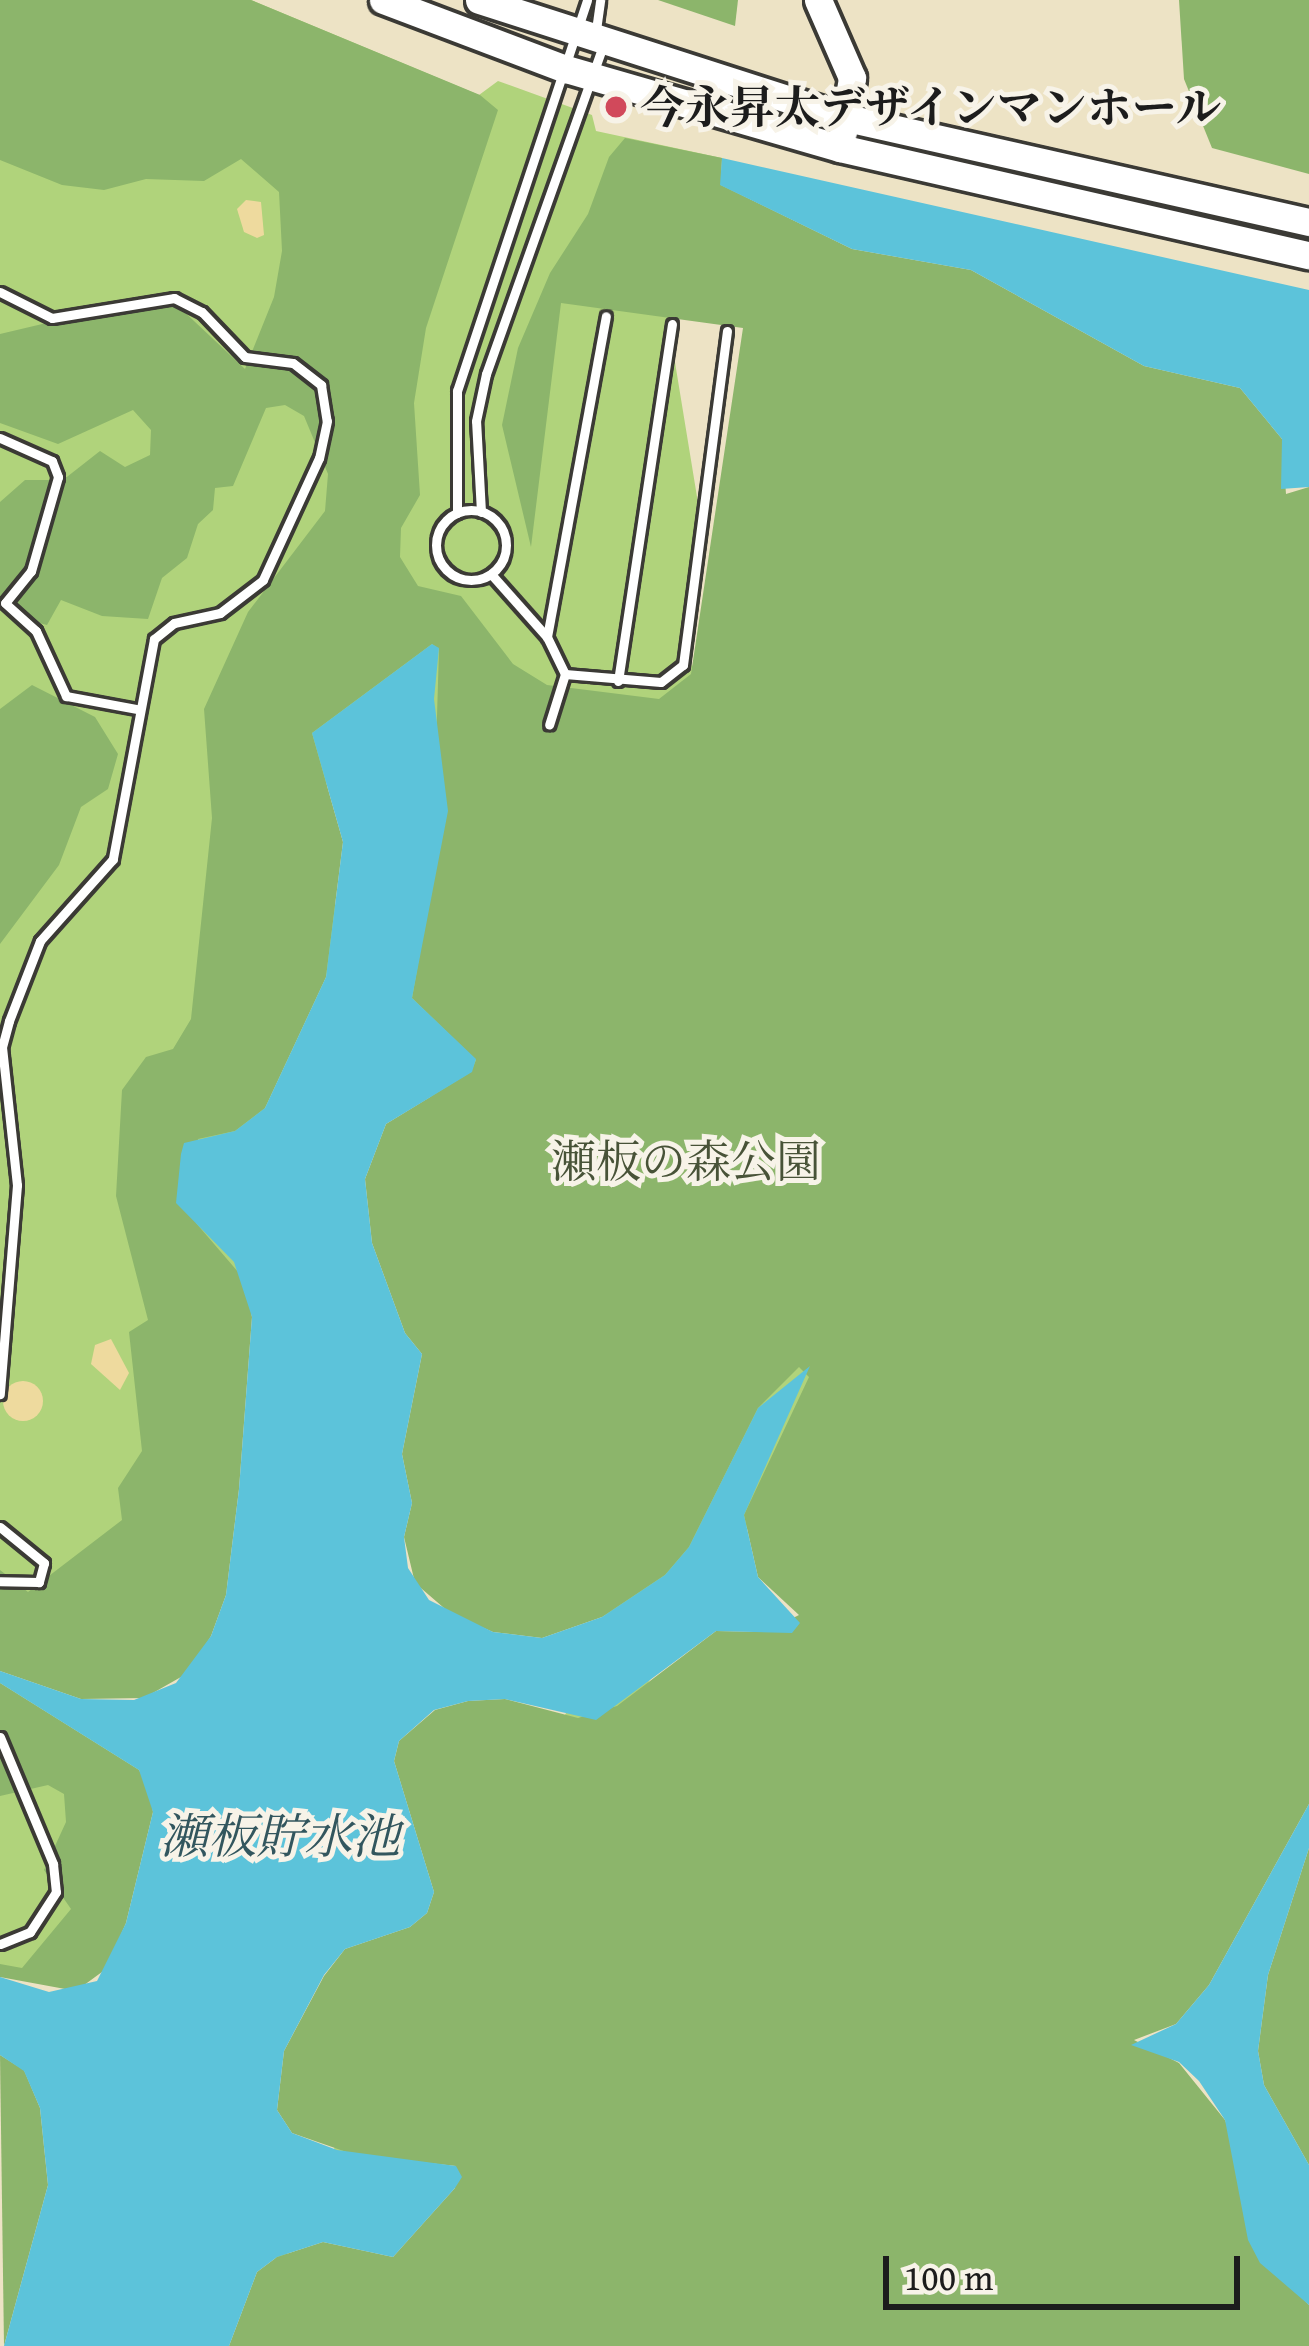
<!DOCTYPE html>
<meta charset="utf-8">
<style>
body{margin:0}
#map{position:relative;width:1309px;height:2346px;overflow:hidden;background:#ede3c5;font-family:"Gentium Book Plus","Noto Serif JP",serif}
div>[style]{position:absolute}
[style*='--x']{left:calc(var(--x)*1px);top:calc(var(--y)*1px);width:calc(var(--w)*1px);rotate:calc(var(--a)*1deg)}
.green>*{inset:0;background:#b0d37b}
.forest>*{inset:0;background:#8cb56b}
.sand>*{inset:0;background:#eeda9e}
.round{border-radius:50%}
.water>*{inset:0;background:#5cc3da}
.roads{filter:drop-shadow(3px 0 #3b3a35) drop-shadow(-3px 0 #3b3a35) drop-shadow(0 3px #3b3a35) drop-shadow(0 -3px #3b3a35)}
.lane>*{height:9px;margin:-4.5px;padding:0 4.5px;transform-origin:4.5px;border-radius:4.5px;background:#fff}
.lane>.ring{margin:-4.5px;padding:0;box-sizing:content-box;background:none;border:9px solid #fff;border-radius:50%}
.secondary>*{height:27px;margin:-13.5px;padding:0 13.5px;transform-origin:13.5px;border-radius:13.5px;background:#fff}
.dots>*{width:33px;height:33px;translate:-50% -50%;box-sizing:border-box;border:6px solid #f7f3e8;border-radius:50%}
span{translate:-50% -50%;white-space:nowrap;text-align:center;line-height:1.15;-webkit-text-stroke:10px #f7f3e8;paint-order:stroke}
.poi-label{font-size:45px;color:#1c1c1c;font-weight:700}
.left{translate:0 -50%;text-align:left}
.park-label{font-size:45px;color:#485338}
.water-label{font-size:48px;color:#32565e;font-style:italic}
.scale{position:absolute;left:883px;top:2256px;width:357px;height:54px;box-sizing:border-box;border:6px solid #1c1c1c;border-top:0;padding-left:15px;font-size:36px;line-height:42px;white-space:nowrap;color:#1c1c1c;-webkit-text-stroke:9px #f7f3e8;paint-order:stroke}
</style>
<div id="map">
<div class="green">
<i style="clip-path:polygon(0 0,251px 0,479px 95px,498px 81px,592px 115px,596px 131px,722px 158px,672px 344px,699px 509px,678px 659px,702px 670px,960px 1189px,229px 2346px,623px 1606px,602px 1617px,326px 776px,337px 932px,326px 977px,265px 1108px,226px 1595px,0 1671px)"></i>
<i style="clip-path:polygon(0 1683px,139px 1770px,116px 1948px,0 1977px)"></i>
</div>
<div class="forest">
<i style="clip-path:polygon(0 0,251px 0,480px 95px,498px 110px,426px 328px,414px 403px,420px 495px,401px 528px,400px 557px,418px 586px,461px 596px,513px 664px,547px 685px,659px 699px,691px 674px,743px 328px,561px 303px,531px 547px,502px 425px,518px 348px,550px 273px,588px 214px,609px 157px,625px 138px,722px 158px,721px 185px,852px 249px,971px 270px,1144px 366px,1240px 388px,1282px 439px,1286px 494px,1309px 487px,1309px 1804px,1209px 1985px,1176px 2024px,1134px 2040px,1179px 2063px,1225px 2120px,1289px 2285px,1309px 2305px,1309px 2346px,229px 2346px,257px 2272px,277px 2257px,323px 2242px,393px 2257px,455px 2188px,456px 2166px,355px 2155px,292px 2133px,277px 2110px,284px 2051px,324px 1976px,345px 1949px,410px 1927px,427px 1913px,434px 1892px,394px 1761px,399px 1741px,435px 1710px,468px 1701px,505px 1699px,578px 1718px,617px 1706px,716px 1631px,765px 1632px,799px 1615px,758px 1577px,744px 1515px,809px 1377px,799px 1367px,758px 1408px,689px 1547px,665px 1575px,602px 1617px,542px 1638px,493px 1632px,451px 1614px,415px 1583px,404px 1537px,412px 1503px,402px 1454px,422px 1354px,405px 1333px,372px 1243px,365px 1179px,386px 1124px,471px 1072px,476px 1060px,412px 998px,432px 885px,439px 649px,432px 644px,312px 733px,343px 842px,326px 977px,265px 1108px,235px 1131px,198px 1139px,196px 1223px,245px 1280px,252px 1317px,239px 1489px,226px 1595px,211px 1636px,188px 1673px,144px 1698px,81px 1699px,0 1671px,0 1570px,28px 1592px,122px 1520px,118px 1488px,142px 1451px,129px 1332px,148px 1320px,116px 1196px,122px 1090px,146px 1057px,173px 1049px,191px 1019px,212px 818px,204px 709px,248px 612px,325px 511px,328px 474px,304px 416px,285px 405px,266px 408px,233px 486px,215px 488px,213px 510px,198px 524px,187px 558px,162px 578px,148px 619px,102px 616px,61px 600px,47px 625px,20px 618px,10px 599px,0 600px,0 502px,25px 480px,63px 480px,100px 451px,125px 467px,150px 455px,151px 430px,133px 410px,58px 444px,0 423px,0 334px,93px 312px,177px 305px,245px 369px,274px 297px,282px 251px,279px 192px,241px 159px,204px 181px,146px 179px,104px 190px,62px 185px,0 160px)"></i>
<i style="clip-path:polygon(658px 0,738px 0,735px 26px)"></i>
<i style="clip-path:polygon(1179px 0,1309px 0,1309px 174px,1212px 148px,1184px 79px)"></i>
<i style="clip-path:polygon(32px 685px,95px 717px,118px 754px,108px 789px,81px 807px,59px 865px,0 944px,0 709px)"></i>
<i style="clip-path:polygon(0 1683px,139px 1770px,150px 1789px,153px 1812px,126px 1923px,106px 1969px,76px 1991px,0 1977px,0 1964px,22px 1968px,71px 1909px,44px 1870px,66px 1822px,64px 1794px,48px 1785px,0 1796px)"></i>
<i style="clip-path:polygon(1309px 1848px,1309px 2165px,1264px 2085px,1258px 2051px,1268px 1975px)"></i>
<i style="clip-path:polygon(0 2055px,24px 2070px,40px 2108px,48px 2185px,4px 2346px)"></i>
</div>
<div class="sand">
<i style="clip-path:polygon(246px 200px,261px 202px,264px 235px,257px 238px,244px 232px,237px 209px)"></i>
<i style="clip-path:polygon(111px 1339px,129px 1373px,120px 1390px,91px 1364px,95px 1345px)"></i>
<i class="round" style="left:3px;top:1381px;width:40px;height:40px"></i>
</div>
<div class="water">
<i style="clip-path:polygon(722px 158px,1309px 290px,1309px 487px,1281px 489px,1282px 439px,1240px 388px,1144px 366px,971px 270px,852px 249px,720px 185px)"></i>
<i style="clip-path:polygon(432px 644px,439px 648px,434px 699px,448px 811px,412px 998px,476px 1059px,472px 1072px,386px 1124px,365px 1179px,372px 1243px,405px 1333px,422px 1354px,402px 1454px,412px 1503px,404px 1537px,408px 1568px,429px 1600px,493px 1632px,542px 1638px,602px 1617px,665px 1575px,689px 1547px,758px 1408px,810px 1366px,744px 1515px,758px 1577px,800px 1623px,792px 1633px,716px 1631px,596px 1720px,505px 1699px,468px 1701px,434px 1710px,399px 1741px,394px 1761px,434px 1892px,427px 1913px,410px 1927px,345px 1949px,324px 1975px,284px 2051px,277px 2110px,292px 2133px,337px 2150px,456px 2166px,462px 2177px,455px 2188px,393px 2257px,323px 2242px,277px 2257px,257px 2272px,229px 2346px,4px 2346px,48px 2185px,40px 2108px,24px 2071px,0 2055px,0 1977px,49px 1992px,97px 1981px,126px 1923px,153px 1812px,139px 1770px,0 1683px,0 1671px,81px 1699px,134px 1700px,176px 1683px,211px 1636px,226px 1595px,239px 1489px,252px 1317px,234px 1262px,176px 1203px,181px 1154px,184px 1143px,235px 1131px,265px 1108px,326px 977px,343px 842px,312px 733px)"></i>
<i style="clip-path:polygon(1309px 1804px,1309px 1848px,1268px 1975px,1258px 2051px,1264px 2085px,1309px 2165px,1309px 2305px,1260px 2263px,1248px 2240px,1225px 2120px,1199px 2081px,1179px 2062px,1131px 2045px,1176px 2024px,1209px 1985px)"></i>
</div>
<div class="roads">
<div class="lane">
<i style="--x:596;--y:30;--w:30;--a:-82"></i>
<i style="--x:0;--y:292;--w:58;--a:26.6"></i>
<i style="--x:52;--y:318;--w:124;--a:-9.3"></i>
<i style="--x:174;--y:298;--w:31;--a:27"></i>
<i style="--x:202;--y:312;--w:62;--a:46.3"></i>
<i style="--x:245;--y:357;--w:48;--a:7.1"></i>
<i style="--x:293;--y:363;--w:36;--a:38"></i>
<i style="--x:321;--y:385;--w:36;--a:81"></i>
<i style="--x:327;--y:421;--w:38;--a:102"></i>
<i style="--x:319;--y:458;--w:134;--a:114.7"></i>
<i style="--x:263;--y:580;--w:54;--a:142.5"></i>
<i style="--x:220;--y:613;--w:47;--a:167.7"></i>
<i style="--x:174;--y:623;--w:26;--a:141"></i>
<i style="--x:154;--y:639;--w:224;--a:100.6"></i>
<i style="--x:113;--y:859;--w:110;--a:131.7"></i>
<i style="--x:40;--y:941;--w:86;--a:111.2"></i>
<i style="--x:9;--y:1021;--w:27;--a:105"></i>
<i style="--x:2;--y:1047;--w:139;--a:83.8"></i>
<i style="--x:17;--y:1185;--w:210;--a:94.7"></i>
<i style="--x:0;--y:438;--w:57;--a:23.9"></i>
<i style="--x:52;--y:461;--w:17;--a:69"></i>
<i style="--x:58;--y:477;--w:98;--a:106"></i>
<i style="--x:31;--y:571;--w:41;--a:129.1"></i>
<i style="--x:5;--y:603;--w:42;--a:42.1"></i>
<i style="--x:36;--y:631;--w:72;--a:65.2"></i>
<i style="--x:66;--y:696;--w:72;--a:10.4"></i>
<i class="ring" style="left:436px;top:510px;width:61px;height:61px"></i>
<i style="--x:481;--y:512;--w:91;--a:-93.1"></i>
<i style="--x:476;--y:421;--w:48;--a:-78"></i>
<i style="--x:486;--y:374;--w:352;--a:-70.4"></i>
<i style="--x:457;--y:513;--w:122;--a:-90"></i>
<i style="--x:457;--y:391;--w:412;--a:-71.6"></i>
<i style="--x:491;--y:574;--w:84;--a:48.4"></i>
<i style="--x:547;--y:637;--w:41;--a:64.1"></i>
<i style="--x:565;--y:674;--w:53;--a:107.4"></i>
<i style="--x:547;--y:637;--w:326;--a:-79.6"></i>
<i style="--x:565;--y:674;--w:96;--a:4.8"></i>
<i style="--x:661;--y:682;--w:28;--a:-38"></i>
<i style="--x:683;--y:665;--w:337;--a:-82.5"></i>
<i style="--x:618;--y:681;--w:361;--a:-81.4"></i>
<i style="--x:0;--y:1527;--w:57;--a:39.3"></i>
<i style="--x:44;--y:1563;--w:20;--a:105"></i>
<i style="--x:39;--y:1582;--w:39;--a:-179"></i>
<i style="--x:0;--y:1737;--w:138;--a:67.3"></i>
<i style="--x:53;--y:1864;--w:28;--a:84"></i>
<i style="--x:56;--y:1892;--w:48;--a:123"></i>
<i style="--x:30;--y:1932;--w:32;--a:158"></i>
</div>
<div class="secondary">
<i style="--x:383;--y:0;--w:196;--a:20.7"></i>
<i style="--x:566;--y:69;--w:285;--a:16.1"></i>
<i style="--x:840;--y:148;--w:481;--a:12.9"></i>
<i style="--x:479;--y:0;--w:386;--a:17.8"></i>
<i style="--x:847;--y:118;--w:474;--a:12.7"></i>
<i style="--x:818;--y:0;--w:85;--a:66.4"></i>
<i style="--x:852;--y:78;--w:55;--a:99.5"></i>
</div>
</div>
<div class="dots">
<i style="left:616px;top:107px;background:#d1495b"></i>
</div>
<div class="poi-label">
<span class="left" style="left:640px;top:107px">今永昇太デザインマンホール</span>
</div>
<div class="park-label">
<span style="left:686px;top:1161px">瀬板の森公園</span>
</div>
<div class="water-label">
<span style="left:280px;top:1836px">瀬板貯水池</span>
</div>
<div class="scale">100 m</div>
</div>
